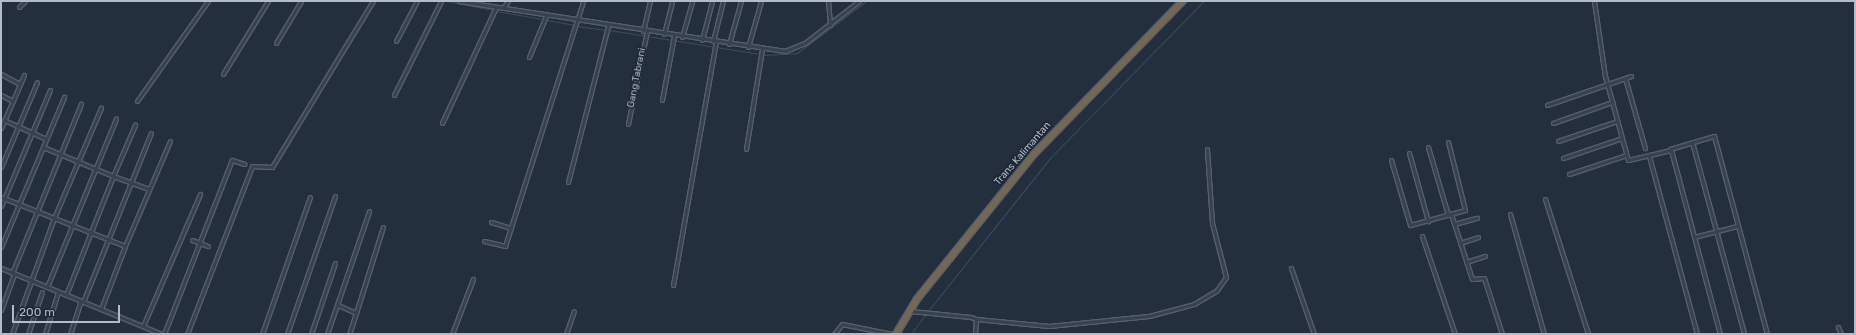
<!DOCTYPE html>
<style>
body{margin:0}
#map{position:relative;width:1856px;height:335px;overflow:hidden;background:#242f3e;font-family:Rubik,sans-serif}
div>[style]{position:absolute}
[style*='--x']{left:calc(var(--x)*1px);top:calc(var(--y)*1px);width:calc(var(--w)*1px);rotate:calc(var(--a)*1deg)}
.stream>*{height:1px;margin:-0.5px;padding:0 0.5px;transform-origin:0.5px;border-radius:0.5px;background:#394c67}
.roads{filter:drop-shadow(1px 0 #565f6c) drop-shadow(-1px 0 #565f6c) drop-shadow(0 1px #565f6c) drop-shadow(0 -1px #565f6c)}
.street>*{height:3px;margin:-1.5px;padding:0 1.5px;transform-origin:1.5px;border-radius:1.5px;background:#38414e}
.highway>*{height:6px;margin:-3px;padding:0 3px;transform-origin:3px;border-radius:3px;background:#746855}
span{translate:-50% -50%;white-space:nowrap;text-align:center;line-height:1.15;-webkit-text-stroke:3.5px #1d2633;paint-order:stroke}
.street-label{font-size:10px;color:#b4bcc9}
.frame{position:absolute;inset:0;border:2px solid #b4bcc9;pointer-events:none}
.scale{position:absolute;left:12px;top:305px;width:108px;height:18px;box-sizing:border-box;border:2px solid #b4bcc9;border-top:0;padding-left:5px;font-size:12px;line-height:14px;white-space:nowrap;color:#b4bcc9;-webkit-text-stroke:3px #1d2633;paint-order:stroke}
</style>
<div id="map">
<div class="stream">
<i style="--x:447;--y:1;--w:47;--a:11.1"></i>
<i style="--x:496;--y:11;--w:47;--a:9.9"></i>
<i style="--x:546;--y:20;--w:28;--a:10"></i>
<i style="--x:577;--y:26;--w:29;--a:8"></i>
<i style="--x:609;--y:30;--w:153;--a:9"></i>
<i style="--x:763;--y:55;--w:34;--a:-3"></i>
<i style="--x:797;--y:53;--w:86;--a:-37"></i>
<i style="--x:928;--y:311;--w:196;--a:-51.4"></i>
<i style="--x:1050;--y:158;--w:220;--a:-45.6"></i>
<i style="--x:911;--y:334;--w:26;--a:-54"></i>
</div>
<div class="roads">
<div class="street">
<i style="--x:459;--y:1;--w:330;--a:8.7"></i>
<i style="--x:785;--y:51;--w:22;--a:-22"></i>
<i style="--x:805;--y:43;--w:68;--a:-37.9"></i>
<i style="--x:828;--y:1;--w:24;--a:85"></i>
<i style="--x:1594;--y:1;--w:76;--a:81.7"></i>
<i style="--x:1605;--y:76;--w:87;--a:74.7"></i>
<i style="--x:1628;--y:160;--w:44;--a:-13.1"></i>
<i style="--x:1671;--y:150;--w:190;--a:75.1"></i>
<i style="--x:19;--y:7;--w:8;--a:-45"></i>
<i style="--x:503;--y:8;--w:9;--a:-54"></i>
<i style="--x:643;--y:31;--w:31;--a:-77"></i>
<i style="--x:664;--y:34;--w:34;--a:-76"></i>
<i style="--x:682;--y:37;--w:37;--a:-74"></i>
<i style="--x:702;--y:40;--w:40;--a:-75.6"></i>
<i style="--x:396;--y:41;--w:45;--a:-62.3"></i>
<i style="--x:713;--y:41;--w:41;--a:-76"></i>
<i style="--x:276;--y:43;--w:49;--a:-59.2"></i>
<i style="--x:729;--y:44;--w:45;--a:-74.4"></i>
<i style="--x:748;--y:47;--w:48;--a:-74.2"></i>
<i style="--x:529;--y:57;--w:44;--a:-67.5"></i>
<i style="--x:1;--y:74;--w:21;--a:28"></i>
<i style="--x:223;--y:74;--w:86;--a:-58.3"></i>
<i style="--x:1625;--y:78;--w:73;--a:74.1"></i>
<i style="--x:1;--y:95;--w:13;--a:27"></i>
<i style="--x:394;--y:95;--w:105;--a:-63.4"></i>
<i style="--x:662;--y:100;--w:65;--a:-79.4"></i>
<i style="--x:137;--y:101;--w:123;--a:-54.6"></i>
<i style="--x:1547;--y:105;--w:89;--a:-19"></i>
<i style="--x:4;--y:120;--w:46;--a:24.3"></i>
<i style="--x:442;--y:123;--w:128;--a:-65"></i>
<i style="--x:1553;--y:123;--w:63;--a:-19.6"></i>
<i style="--x:628;--y:124;--w:95;--a:-78.5"></i>
<i style="--x:1;--y:128;--w:58;--a:-66.5"></i>
<i style="--x:1558;--y:141;--w:62;--a:-18.7"></i>
<i style="--x:1692;--y:142;--w:199;--a:74.8"></i>
<i style="--x:43;--y:147;--w:76;--a:22.5"></i>
<i style="--x:113;--y:176;--w:56;--a:-66.7"></i>
<i style="--x:1428;--y:147;--w:71;--a:73.6"></i>
<i style="--x:746;--y:149;--w:101;--a:-80.9"></i>
<i style="--x:1670;--y:149;--w:46;--a:-16.5"></i>
<i style="--x:1714;--y:136;--w:205;--a:75"></i>
<i style="--x:1409;--y:153;--w:71;--a:74.4"></i>
<i style="--x:1649;--y:156;--w:184;--a:74.9"></i>
<i style="--x:1563;--y:158;--w:62;--a:-18.7"></i>
<i style="--x:1391;--y:160;--w:68;--a:73.7"></i>
<i style="--x:1410;--y:225;--w:57;--a:-15.3"></i>
<i style="--x:1465;--y:210;--w:70;--a:-104"></i>
<i style="--x:1;--y:167;--w:92;--a:-67"></i>
<i style="--x:1569;--y:174;--w:60;--a:-18.4"></i>
<i style="--x:568;--y:182;--w:161;--a:-75.6"></i>
<i style="--x:1;--y:197;--w:133;--a:21.6"></i>
<i style="--x:125;--y:246;--w:114;--a:-66.8"></i>
<i style="--x:1545;--y:199;--w:142;--a:72.3"></i>
<i style="--x:1;--y:206;--w:126;--a:-67.1"></i>
<i style="--x:1451;--y:214;--w:68;--a:72.1"></i>
<i style="--x:1472;--y:279;--w:12;--a:-5"></i>
<i style="--x:1484;--y:278;--w:59;--a:72.2"></i>
<i style="--x:1510;--y:214;--w:125;--a:74.2"></i>
<i style="--x:491;--y:222;--w:21;--a:17"></i>
<i style="--x:1454;--y:224;--w:24;--a:-15"></i>
<i style="--x:1422;--y:236;--w:103;--a:71.4"></i>
<i style="--x:1694;--y:237;--w:44;--a:-14.3"></i>
<i style="--x:192;--y:240;--w:17;--a:21"></i>
<i style="--x:484;--y:241;--w:22;--a:13"></i>
<i style="--x:505;--y:246;--w:257;--a:-72.3"></i>
<i style="--x:1460;--y:243;--w:19;--a:-18"></i>
<i style="--x:1;--y:247;--w:163;--a:-67.2"></i>
<i style="--x:1466;--y:262;--w:20;--a:-18"></i>
<i style="--x:1;--y:268;--w:174;--a:22.3"></i>
<i style="--x:1291;--y:268;--w:70;--a:70.8"></i>
<i style="--x:12;--y:273;--w:183;--a:-67.8"></i>
<i style="--x:673;--y:285;--w:247;--a:-80"></i>
<i style="--x:47;--y:287;--w:182;--a:-67.7"></i>
<i style="--x:66;--y:295;--w:128;--a:-68.4"></i>
<i style="--x:113;--y:176;--w:38;--a:20"></i>
<i style="--x:83;--y:302;--w:182;--a:-68.1"></i>
<i style="--x:338;--y:305;--w:20;--a:24"></i>
<i style="--x:356;--y:313;--w:22;--a:108"></i>
<i style="--x:101;--y:309;--w:67;--a:-69.1"></i>
<i style="--x:1;--y:310;--w:38;--a:-70"></i>
<i style="--x:911;--y:311;--w:60;--a:5.7"></i>
<i style="--x:971;--y:317;--w:5;--a:22"></i>
<i style="--x:976;--y:319;--w:15;--a:94"></i>
<i style="--x:356;--y:313;--w:90;--a:-72.6"></i>
<i style="--x:976;--y:319;--w:73;--a:5.5"></i>
<i style="--x:1049;--y:326;--w:100;--a:-5.7"></i>
<i style="--x:1149;--y:316;--w:47;--a:-14.9"></i>
<i style="--x:1194;--y:304;--w:27;--a:-31"></i>
<i style="--x:1217;--y:290;--w:16;--a:-55"></i>
<i style="--x:1226;--y:277;--w:56;--a:-104.5"></i>
<i style="--x:1212;--y:223;--w:74;--a:-93.9"></i>
<i style="--x:143;--y:326;--w:144;--a:-66.6"></i>
<i style="--x:1838;--y:327;--w:8;--a:67"></i>
<i style="--x:12;--y:334;--w:123;--a:-70.1"></i>
<i style="--x:54;--y:218;--w:120;--a:-66.9"></i>
<i style="--x:28;--y:334;--w:44;--a:-71.6"></i>
<i style="--x:45;--y:334;--w:44;--a:-72.8"></i>
<i style="--x:70;--y:334;--w:35;--a:-72"></i>
<i style="--x:164;--y:334;--w:187;--a:-68.7"></i>
<i style="--x:232;--y:160;--w:13;--a:18"></i>
<i style="--x:187;--y:334;--w:180;--a:-68.8"></i>
<i style="--x:252;--y:166;--w:20;--a:3"></i>
<i style="--x:272;--y:167;--w:194;--a:-58.7"></i>
<i style="--x:262;--y:334;--w:145;--a:-70.7"></i>
<i style="--x:287;--y:334;--w:146;--a:-70.8"></i>
<i style="--x:311;--y:334;--w:75;--a:-71.3"></i>
<i style="--x:327;--y:334;--w:130;--a:-71.1"></i>
<i style="--x:452;--y:334;--w:59;--a:-69.1"></i>
<i style="--x:566;--y:334;--w:24;--a:-71"></i>
<i style="--x:834;--y:334;--w:13;--a:-51"></i>
<i style="--x:842;--y:324;--w:51;--a:11.3"></i>
</div>
<div class="highway">
<i style="--x:896;--y:334;--w:41;--a:-59"></i>
<i style="--x:917;--y:299;--w:186;--a:-51.1"></i>
<i style="--x:1034;--y:154;--w:214;--a:-45.8"></i>
</div>
</div>
<div class="street-label">
<span style="left:637px;top:78px;rotate:-79deg">Gang Tabrani</span>
<span style="left:1023px;top:154px;rotate:-49deg">Trans Kalimantan</span>
</div>
<div class="frame"></div>
<div class="scale">200 m</div>
</div>
